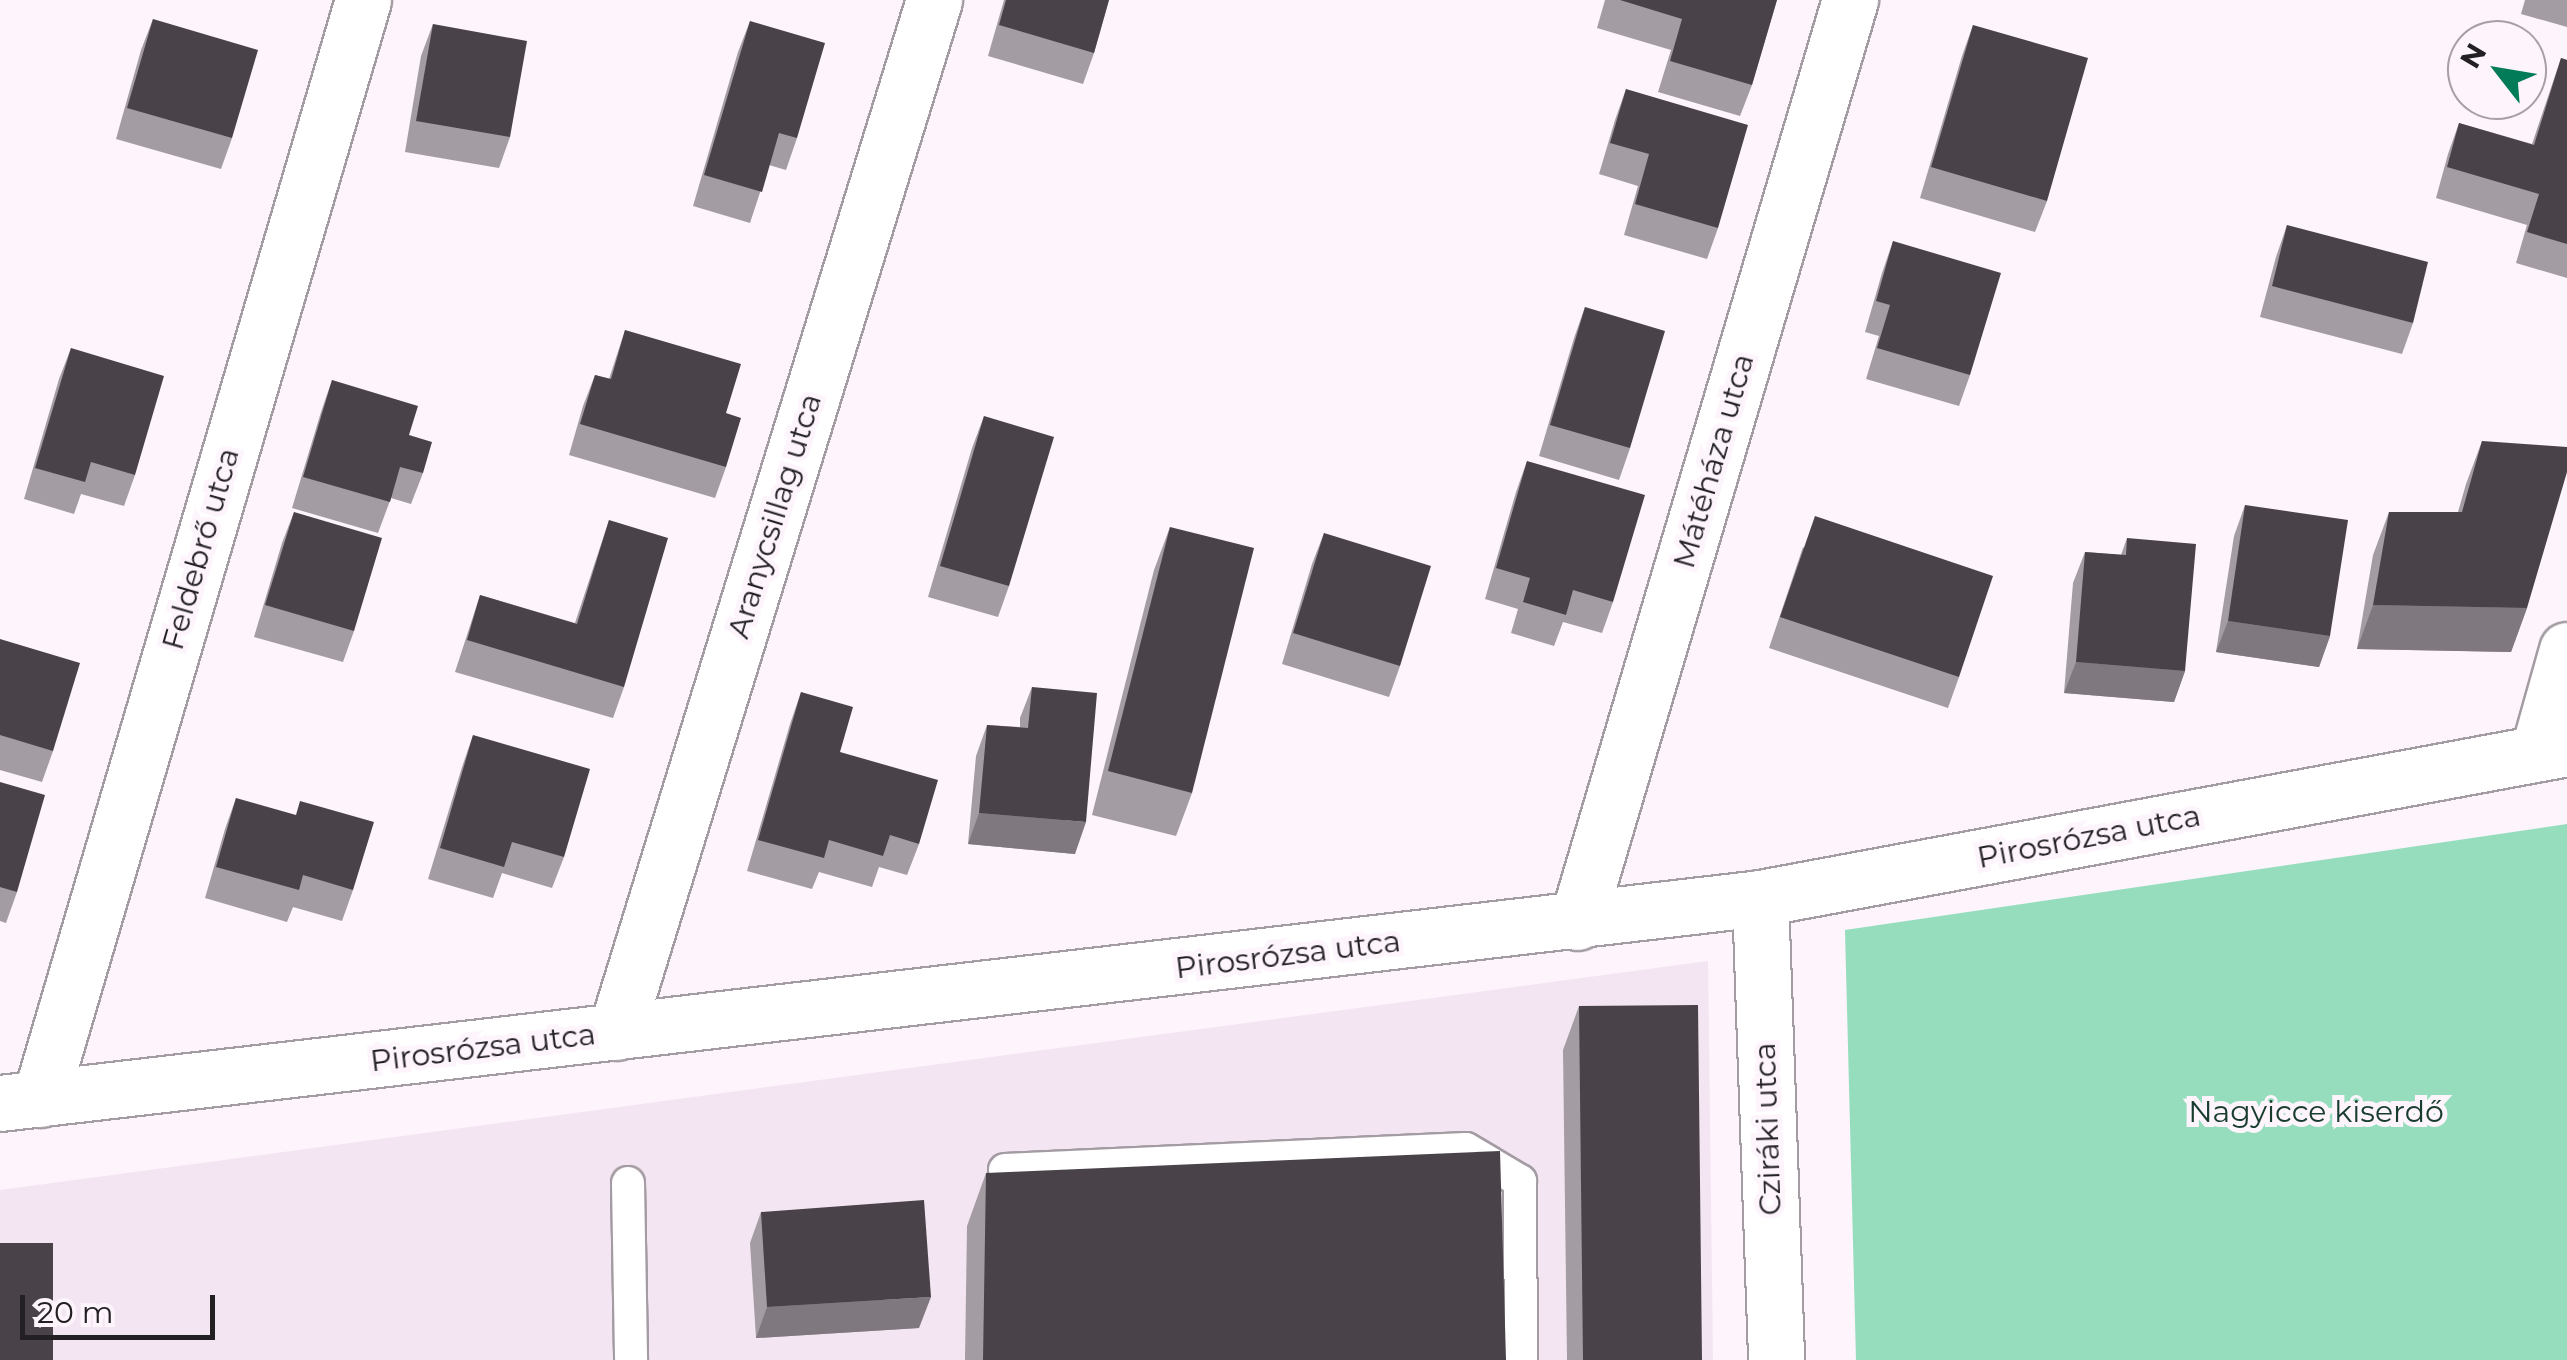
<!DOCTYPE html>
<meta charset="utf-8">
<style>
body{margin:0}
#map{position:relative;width:2567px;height:1360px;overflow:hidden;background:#fdf4fc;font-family:Montserrat,sans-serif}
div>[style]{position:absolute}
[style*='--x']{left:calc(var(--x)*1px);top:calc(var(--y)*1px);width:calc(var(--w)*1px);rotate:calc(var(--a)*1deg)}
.built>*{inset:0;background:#f4e5f2}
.green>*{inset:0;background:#95ddbd}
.roads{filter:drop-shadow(2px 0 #a49ca3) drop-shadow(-2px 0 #a49ca3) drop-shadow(0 2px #a49ca3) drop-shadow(0 -2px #a49ca3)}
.service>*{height:32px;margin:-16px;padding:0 16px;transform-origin:16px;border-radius:16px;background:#fff}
.minor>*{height:55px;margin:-27.5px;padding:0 27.5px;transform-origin:27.5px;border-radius:27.5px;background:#fff}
.wall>*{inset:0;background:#a39ca2}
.shaded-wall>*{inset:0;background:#7f787f}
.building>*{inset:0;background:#494349}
span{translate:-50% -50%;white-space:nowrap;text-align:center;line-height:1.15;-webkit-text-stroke:10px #fdf4fc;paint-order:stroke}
.street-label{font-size:30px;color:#232023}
.park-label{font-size:30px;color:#183d2f}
.north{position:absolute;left:2447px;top:20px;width:100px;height:100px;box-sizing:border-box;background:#fdf4fc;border:2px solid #a69fa5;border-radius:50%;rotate:301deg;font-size:28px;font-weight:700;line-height:40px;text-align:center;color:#232023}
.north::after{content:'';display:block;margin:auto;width:35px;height:45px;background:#027b58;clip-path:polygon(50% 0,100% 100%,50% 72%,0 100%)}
.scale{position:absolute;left:20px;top:1295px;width:195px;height:45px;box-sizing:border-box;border:5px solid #232023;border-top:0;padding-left:12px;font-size:30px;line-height:35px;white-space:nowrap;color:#232023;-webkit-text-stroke:8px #fdf4fc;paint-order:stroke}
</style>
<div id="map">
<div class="built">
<i style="clip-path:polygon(1708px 961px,1713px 1360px,0 1360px,0 1190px)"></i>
</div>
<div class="green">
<i style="clip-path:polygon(2567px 824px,2567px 1360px,1856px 1360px,1845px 930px)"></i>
</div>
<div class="roads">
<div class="service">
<i style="--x:1005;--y:1170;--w:461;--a:-2.6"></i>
<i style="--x:1466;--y:1149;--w:63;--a:30.7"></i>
<i style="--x:1520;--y:1181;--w:179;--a:89.7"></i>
<i style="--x:628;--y:1183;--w:177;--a:89"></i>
</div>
<div class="minor">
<i style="--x:2538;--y:753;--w:107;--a:-74.3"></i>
<i style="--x:1760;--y:898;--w:462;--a:88"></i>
<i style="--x:1577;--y:922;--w:962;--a:-73.51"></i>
<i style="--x:616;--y:1032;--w:1080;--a:-72.87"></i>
<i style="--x:40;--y:1099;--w:1145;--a:-73.62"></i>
<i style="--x:0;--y:1103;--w:1772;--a:-6.64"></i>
<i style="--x:1760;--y:898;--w:821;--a:-10.53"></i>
</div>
</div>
<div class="wall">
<i style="clip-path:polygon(1004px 0,1109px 0,1094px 53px,1083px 84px,988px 56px)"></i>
<i style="clip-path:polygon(1605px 0,1777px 0,1752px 85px,1740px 116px,1658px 92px,1671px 50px,1597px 28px)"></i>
<i style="clip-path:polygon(2525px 0,2567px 0,2567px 27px,2521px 14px)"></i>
<i style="clip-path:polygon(153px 19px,232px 138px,221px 169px,116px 139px,141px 50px)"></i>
<i style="clip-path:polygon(750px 21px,797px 138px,786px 170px,769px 165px,750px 223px,693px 206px,738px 52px)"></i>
<i style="clip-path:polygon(433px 24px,510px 137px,499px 168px,405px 152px,421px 56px)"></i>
<i style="clip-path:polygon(1973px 25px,2047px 201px,2035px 232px,1920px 198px,1962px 56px)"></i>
<i style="clip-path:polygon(2561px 58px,2567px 60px,2567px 278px,2516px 263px,2527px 225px,2436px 198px,2448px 154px,2459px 123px,2532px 144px)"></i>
<i style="clip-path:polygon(1626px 89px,1718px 228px,1707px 259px,1624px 235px,1638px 186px,1599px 174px,1615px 120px)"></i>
<i style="clip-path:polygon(2287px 225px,2413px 323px,2402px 354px,2260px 317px,2276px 257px)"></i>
<i style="clip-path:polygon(1893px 241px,1970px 375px,1959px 406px,1866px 379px,1879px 336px,1865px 332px,1882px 273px)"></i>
<i style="clip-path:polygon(1585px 307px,1630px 448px,1619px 480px,1539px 456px,1574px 338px)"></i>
<i style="clip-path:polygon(625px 330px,726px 413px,726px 467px,715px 498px,569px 455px,583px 406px,595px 375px,609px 379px)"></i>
<i style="clip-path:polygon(71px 348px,135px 475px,124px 506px,81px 494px,74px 514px,24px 499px,59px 379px)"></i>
<i style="clip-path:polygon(332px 380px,409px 435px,423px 473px,411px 504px,391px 498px,378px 533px,292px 508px,321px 412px)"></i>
<i style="clip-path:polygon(984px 416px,1009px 586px,998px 617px,928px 597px,972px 448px)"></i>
<i style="clip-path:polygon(2482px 441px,2527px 608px,2511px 652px,2357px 649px,2373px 555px,2389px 512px,2458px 512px,2466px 484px)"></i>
<i style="clip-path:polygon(1527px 461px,1613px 602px,1602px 633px,1563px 622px,1554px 646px,1511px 633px,1518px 609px,1485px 599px,1516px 492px)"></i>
<i style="clip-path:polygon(2245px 505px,2330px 636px,2319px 667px,2216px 652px,2234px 536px)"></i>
<i style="clip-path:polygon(294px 512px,354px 631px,343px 662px,254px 637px,282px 543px)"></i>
<i style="clip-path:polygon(609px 520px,624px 687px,613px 718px,455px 672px,480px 595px,575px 623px)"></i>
<i style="clip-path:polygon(1170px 527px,1192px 793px,1176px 836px,1092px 815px,1154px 570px)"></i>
<i style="clip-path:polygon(1324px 533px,1400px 666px,1389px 697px,1282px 664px,1312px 564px)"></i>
<i style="clip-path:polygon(2127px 538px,2185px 671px,2174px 702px,2064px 693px,2073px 583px,2085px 552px,2121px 555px)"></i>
<i style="clip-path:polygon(1803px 547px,1959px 677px,1948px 708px,1769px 648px)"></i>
<i style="clip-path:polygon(0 639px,53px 751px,42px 782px,0 770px)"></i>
<i style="clip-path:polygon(1032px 687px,1075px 854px,968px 844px,976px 756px,987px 725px,1020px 727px,1020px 718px)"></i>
<i style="clip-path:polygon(801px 692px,840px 752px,919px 844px,907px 875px,879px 867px,872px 887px,819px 872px,812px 889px,747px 871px,790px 724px)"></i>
<i style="clip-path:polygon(473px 735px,564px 857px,552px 888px,502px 873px,493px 898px,428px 879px,462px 767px)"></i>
<i style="clip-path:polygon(0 782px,17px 892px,6px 923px,0 921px)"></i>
<i style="clip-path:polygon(236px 798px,353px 890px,342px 921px,293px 907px,287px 922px,205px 898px,225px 829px)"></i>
<i style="clip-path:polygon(1579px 1006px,1702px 1360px,1567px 1360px,1563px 1050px)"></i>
<i style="clip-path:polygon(986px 1173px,1506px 1360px,965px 1360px,967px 1226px)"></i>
<i style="clip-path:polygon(761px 1212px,919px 1328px,756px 1338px,750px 1243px)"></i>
</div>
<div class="shaded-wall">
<i style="clip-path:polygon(2373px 605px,2527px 608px,2511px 652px,2357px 649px)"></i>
<i style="clip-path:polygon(2228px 621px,2330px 636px,2319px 667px,2216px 652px)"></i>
<i style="clip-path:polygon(2076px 662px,2185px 671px,2174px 702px,2064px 693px)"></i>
<i style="clip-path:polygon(979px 813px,1086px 822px,1075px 854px,968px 844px)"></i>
<i style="clip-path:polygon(931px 1297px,919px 1328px,756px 1338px,767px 1307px)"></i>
</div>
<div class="building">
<i style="clip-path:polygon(1006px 0,1109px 0,1094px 53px,999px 25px)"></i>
<i style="clip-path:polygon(1620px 0,1777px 0,1752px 85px,1670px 61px,1682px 19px)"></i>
<i style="clip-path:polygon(153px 19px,258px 50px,232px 138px,127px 108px)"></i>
<i style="clip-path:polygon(750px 21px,825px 43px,797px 138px,779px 133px,762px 192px,704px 175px)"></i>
<i style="clip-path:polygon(433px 24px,527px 41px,510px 137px,416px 121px)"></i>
<i style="clip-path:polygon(1973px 25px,2088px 58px,2047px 201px,1931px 167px)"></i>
<i style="clip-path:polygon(2561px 58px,2567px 60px,2567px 244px,2527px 232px,2539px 194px,2447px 167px,2459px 123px,2534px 145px)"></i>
<i style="clip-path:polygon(1626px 89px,1748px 125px,1718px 228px,1635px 204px,1649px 154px,1610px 143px)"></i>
<i style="clip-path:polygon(2287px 225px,2428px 262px,2413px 323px,2272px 286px)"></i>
<i style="clip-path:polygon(1893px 241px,2001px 273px,1970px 375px,1877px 348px,1890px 305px,1876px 301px)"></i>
<i style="clip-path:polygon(1585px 307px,1665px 331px,1630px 448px,1550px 425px)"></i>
<i style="clip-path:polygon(625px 330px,741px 364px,726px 413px,741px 418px,726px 467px,580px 424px,595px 375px,611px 379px)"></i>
<i style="clip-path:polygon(71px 348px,164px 376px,135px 475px,91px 462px,85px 482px,35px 468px)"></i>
<i style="clip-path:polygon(332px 380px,418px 406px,409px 435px,432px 442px,423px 473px,400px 467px,390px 502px,303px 477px)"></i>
<i style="clip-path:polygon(984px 416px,1054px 437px,1009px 586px,940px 566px)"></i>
<i style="clip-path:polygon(2482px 441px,2567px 447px,2567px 472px,2527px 608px,2373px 605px,2389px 512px,2462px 512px)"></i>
<i style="clip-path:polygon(1527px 461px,1645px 495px,1613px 602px,1573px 590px,1566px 615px,1523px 602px,1530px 578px,1496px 568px)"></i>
<i style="clip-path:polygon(2245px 505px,2348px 520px,2330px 636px,2228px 621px)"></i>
<i style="clip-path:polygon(294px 512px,382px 538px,354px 631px,265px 605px)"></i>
<i style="clip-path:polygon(1815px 516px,1993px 576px,1959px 677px,1780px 617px)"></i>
<i style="clip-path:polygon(609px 520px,668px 538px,624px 687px,467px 640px,480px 595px,577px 624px)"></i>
<i style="clip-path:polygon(1170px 527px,1254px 548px,1192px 793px,1108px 771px)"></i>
<i style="clip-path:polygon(1324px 533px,1431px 566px,1400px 666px,1293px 633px)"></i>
<i style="clip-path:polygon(2127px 538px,2196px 544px,2185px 671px,2076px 662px,2085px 552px,2126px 555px)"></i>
<i style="clip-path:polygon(0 639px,80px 663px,53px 751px,0 735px)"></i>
<i style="clip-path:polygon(1032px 687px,1097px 693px,1086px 822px,979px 813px,987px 725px,1028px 728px)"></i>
<i style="clip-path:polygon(801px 692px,853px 707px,840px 752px,938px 780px,919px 844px,890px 835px,883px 856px,829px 840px,824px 858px,758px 840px)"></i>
<i style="clip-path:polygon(473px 735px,590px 769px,564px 857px,512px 842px,504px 867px,440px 848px)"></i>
<i style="clip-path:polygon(0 782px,45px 795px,17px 892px,0 887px)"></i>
<i style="clip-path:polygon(236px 798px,296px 815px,300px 801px,374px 822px,353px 890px,303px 875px,299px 890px,216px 867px)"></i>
<i style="clip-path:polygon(1698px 1005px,1702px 1360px,1583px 1360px,1579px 1006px)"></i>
<i style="clip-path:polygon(1500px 1151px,1506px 1360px,983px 1360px,986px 1173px)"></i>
<i style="clip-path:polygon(924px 1200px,931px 1297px,767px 1307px,761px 1212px)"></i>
<i style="clip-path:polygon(0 1243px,53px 1243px,53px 1360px,0 1360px)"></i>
</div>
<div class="street-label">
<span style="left:1714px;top:461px;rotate:-74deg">Mátéháza utca</span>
<span style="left:775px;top:516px;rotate:-73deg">Aranycsillag utca</span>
<span style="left:201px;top:549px;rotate:-74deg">Feldebrő utca</span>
<span style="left:2089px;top:837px;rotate:-11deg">Pirosrózsa utca</span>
<span style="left:1288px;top:955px;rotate:-7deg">Pirosrózsa utca</span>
<span style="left:483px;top:1048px;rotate:-7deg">Pirosrózsa utca</span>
<span style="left:1768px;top:1129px;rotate:-92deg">Cziráki utca</span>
</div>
<div class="park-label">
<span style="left:2316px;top:1112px">Nagyicce kiserdő</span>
</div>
<div class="north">N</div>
<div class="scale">20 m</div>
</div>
